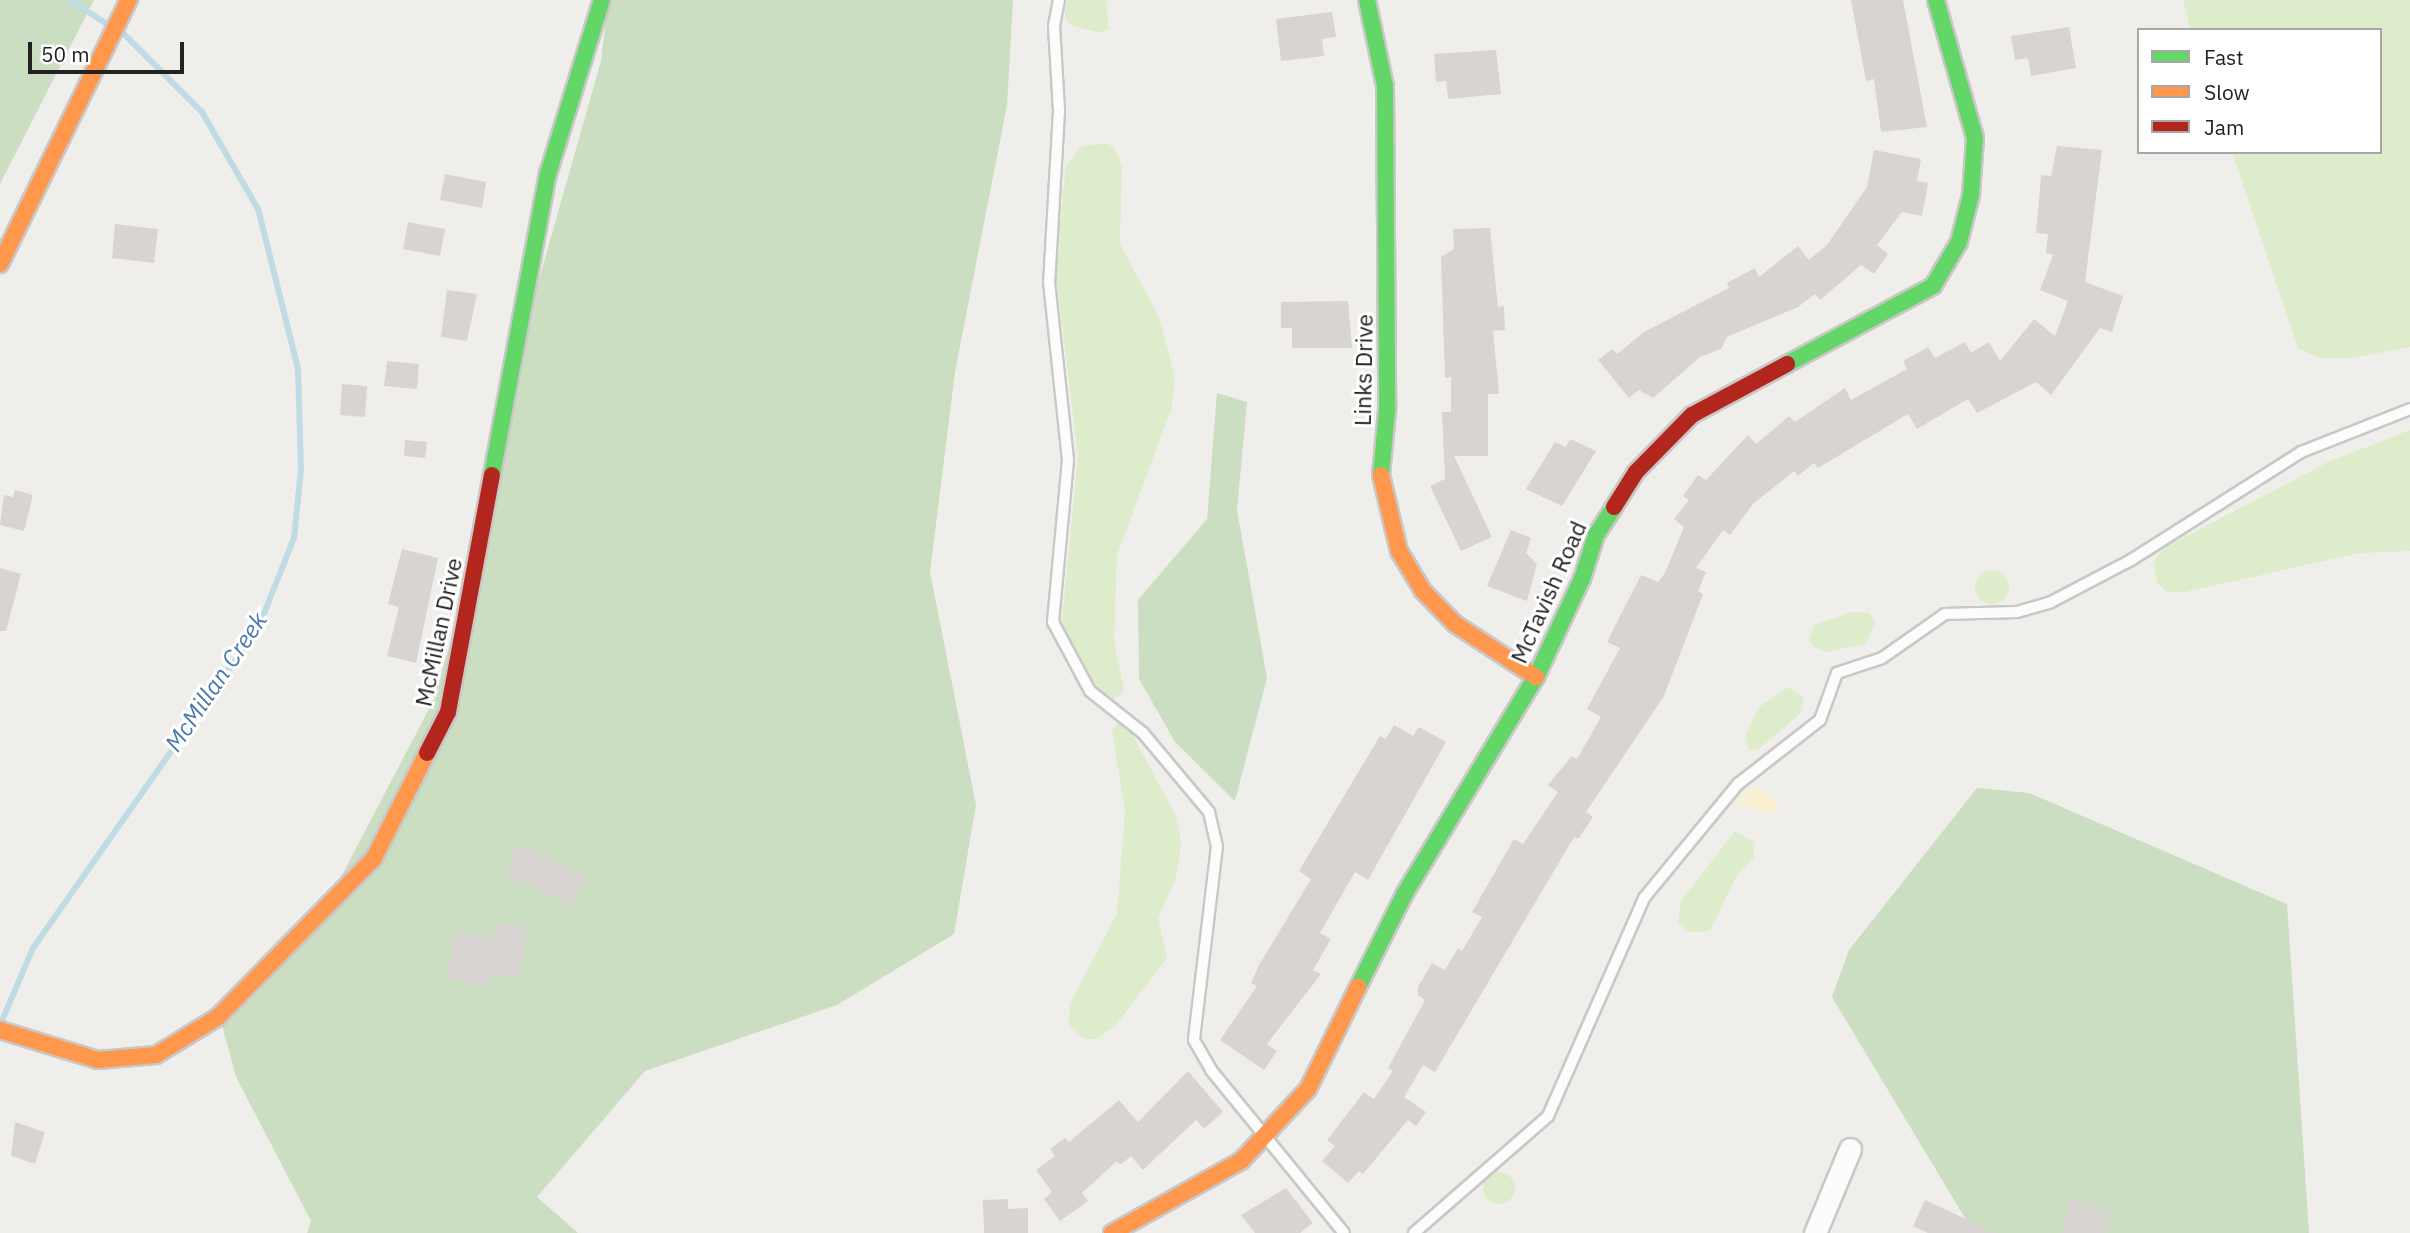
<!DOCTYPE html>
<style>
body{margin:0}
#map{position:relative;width:2410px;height:1233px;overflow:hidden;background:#f0eeeb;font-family:"IBM Plex Sans",sans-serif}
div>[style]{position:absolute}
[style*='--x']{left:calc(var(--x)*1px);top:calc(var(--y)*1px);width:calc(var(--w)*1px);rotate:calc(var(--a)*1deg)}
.grass>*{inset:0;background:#ddeccb}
.round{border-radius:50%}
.forest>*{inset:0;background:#cbdec1}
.sand>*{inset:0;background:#f8f0d0}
.stream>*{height:6px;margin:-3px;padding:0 3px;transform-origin:3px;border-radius:3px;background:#bfdbe3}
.building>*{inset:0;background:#d7d4d2}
.roads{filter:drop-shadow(2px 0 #c9c8c7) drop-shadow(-2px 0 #c9c8c7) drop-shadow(0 2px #c9c8c7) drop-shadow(0 -2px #c9c8c7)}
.lane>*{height:10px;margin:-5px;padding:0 5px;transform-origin:5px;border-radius:5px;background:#fdfcfc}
.street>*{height:21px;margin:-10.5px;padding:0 10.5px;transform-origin:10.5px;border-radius:10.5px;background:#fdfcfc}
.fast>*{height:16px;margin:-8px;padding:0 8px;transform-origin:8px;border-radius:8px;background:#63d668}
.slow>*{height:16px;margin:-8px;padding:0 8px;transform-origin:8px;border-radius:8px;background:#ff974d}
.jam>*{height:16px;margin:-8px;padding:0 8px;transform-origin:8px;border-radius:8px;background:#b3261e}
span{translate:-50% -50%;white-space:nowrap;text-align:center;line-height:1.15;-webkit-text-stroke:6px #fff;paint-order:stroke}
.street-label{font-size:23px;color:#222}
.water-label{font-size:24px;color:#4a7aab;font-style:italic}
.legend{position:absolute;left:2137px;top:28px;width:245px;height:126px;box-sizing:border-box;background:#fff;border:2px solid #a7a7a7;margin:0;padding:9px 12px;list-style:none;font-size:21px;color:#222}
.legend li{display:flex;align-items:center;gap:14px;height:35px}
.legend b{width:35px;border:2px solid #a7a7a7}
.scale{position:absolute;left:28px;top:42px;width:156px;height:32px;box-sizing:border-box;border:4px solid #222;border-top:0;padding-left:9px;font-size:21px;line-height:24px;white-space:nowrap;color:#222;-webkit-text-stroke:5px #fff;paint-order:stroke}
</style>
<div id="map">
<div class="grass">
<i style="clip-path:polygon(1067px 0,1106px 0,1109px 29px,1099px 33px,1071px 25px,1065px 18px)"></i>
<i style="clip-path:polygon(2183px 0,2410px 0,2410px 347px,2351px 358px,2320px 358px,2298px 348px,2232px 152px,2380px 152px,2380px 30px,2190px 30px)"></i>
<i style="clip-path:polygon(1105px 143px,1114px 147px,1122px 165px,1120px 244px,1159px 317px,1175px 377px,1171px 410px,1117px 555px,1114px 640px,1124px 691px,1114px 699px,1092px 685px,1062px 621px,1078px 456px,1055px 266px,1066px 166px,1082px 146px)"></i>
<i style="clip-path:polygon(2410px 430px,2410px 551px,2359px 553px,2185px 592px,2167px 592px,2157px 583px,2153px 563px,2164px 548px,2328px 462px)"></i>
<i class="round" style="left:1975px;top:570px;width:34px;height:34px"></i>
<i style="clip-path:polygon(1853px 612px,1869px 613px,1875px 622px,1866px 644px,1826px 652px,1814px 647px,1809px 640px,1814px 625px)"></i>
<i style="clip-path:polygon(1788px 687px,1804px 698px,1801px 713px,1759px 749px,1749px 750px,1745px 736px,1759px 707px)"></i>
<i style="clip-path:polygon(1118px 723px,1132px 734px,1176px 816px,1181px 843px,1176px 878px,1158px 917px,1167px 958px,1115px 1026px,1097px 1039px,1085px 1039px,1069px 1026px,1070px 1004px,1117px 913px,1125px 812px,1112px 730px)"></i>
<i style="clip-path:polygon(1735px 831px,1754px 842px,1754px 857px,1736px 877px,1710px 931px,1689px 932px,1678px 922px,1681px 901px)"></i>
<i class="round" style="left:1483px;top:1172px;width:32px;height:32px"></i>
</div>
<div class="forest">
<i style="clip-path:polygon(0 0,94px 0,0 184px)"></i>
<i style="clip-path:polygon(608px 0,1013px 0,1007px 105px,955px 372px,930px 572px,976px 805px,954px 934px,837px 1005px,645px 1071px,537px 1197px,578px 1233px,307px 1233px,311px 1221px,236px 1077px,220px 1018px,331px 896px,430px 707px,480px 549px,528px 318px,601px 61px)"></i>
<i style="clip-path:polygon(1217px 393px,1247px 402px,1237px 510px,1267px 678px,1235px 801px,1175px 742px,1139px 679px,1138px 600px,1207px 519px)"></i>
<i style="clip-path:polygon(1977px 788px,2029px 793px,2287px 904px,2309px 1233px,1974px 1233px,1832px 997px,1849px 950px)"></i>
</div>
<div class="sand">
<i style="clip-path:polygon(1758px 787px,1778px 804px,1774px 815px,1738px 804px,1742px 793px)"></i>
</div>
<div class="stream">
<i style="--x:70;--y:0;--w:44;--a:33"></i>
<i style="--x:1;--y:1023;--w:82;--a:-66.9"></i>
<i style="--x:33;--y:948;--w:393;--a:-54.9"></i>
<i style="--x:259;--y:626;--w:95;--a:-68.3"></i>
<i style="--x:294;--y:538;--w:69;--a:-84.2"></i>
<i style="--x:301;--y:469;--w:100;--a:-91.7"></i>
<i style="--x:298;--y:369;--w:165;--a:-104"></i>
<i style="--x:258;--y:209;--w:112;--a:-120"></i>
<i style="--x:202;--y:112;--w:113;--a:-135"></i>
</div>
<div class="building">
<i style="clip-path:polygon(1851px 0,1903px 0,1927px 127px,1881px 132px,1874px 79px,1866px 81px)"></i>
<i style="clip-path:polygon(1332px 12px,1336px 37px,1322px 39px,1324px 56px,1281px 61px,1276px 19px)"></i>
<i style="clip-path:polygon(2069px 27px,2076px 68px,2031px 76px,2028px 58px,2015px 60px,2011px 36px)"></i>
<i style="clip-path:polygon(1496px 50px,1501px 94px,1448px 99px,1446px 81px,1436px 82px,1434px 54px)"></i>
<i style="clip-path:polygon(2057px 146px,2102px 150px,2085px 282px,2123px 296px,2112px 332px,2100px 328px,2051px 395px,2036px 382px,1977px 413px,1968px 399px,1917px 429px,1908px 414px,1818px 468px,1814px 463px,1798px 476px,1794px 471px,1753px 504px,1730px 535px,1723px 530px,1696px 568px,1706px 572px,1698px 591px,1703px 594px,1664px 696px,1586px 812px,1593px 817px,1578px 839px,1574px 837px,1435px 1072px,1423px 1065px,1404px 1097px,1426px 1112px,1416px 1126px,1408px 1120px,1363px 1174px,1359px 1171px,1348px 1183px,1322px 1161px,1335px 1146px,1327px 1140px,1364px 1092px,1374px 1099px,1393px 1071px,1388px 1068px,1425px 1000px,1418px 995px,1418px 987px,1432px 963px,1445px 970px,1458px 948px,1462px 951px,1482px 917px,1472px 912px,1514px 839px,1523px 844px,1558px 792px,1548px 785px,1572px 756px,1577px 759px,1601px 717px,1587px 709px,1620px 648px,1607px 642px,1641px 575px,1658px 582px,1665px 573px,1684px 527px,1674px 519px,1689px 500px,1683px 496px,1698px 475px,1706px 480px,1748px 435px,1756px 444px,1789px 416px,1795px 422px,1845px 388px,1851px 400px,1907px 369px,1903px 361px,1928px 347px,1935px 358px,1965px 342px,1971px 353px,1989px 342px,2000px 361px,2034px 319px,2055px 336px,2068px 301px,2040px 290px,2053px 255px,2046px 253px,2048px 234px,2036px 233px,2041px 175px,2051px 176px)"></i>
<i style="clip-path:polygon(1874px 150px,1921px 159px,1917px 181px,1928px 183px,1922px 216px,1902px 212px,1877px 245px,1888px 254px,1874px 274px,1861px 265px,1820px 300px,1815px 294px,1798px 307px,1727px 337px,1721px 349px,1700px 357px,1653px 398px,1639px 390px,1629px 398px,1598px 360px,1612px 349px,1617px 354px,1644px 332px,1729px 288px,1727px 283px,1755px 268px,1759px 277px,1798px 246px,1809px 260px,1827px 245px,1867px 187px)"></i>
<i style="clip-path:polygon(445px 174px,486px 182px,482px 208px,440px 200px)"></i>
<i style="clip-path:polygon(408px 222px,445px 229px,440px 256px,403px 249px)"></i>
<i style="clip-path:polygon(115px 224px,158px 229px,154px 263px,112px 258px)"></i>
<i style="clip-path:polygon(1490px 228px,1498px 307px,1504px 306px,1505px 330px,1493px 331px,1499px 394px,1488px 394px,1488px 456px,1454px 456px,1492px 537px,1461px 551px,1430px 486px,1445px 479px,1442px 412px,1451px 412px,1451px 377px,1445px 378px,1441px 257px,1454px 249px,1453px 229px)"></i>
<i style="clip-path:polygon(447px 290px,477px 294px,467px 341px,441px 337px)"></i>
<i style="clip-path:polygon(1348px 301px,1352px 348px,1292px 348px,1292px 328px,1281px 328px,1281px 302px)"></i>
<i style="clip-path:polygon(387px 361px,419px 364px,417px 389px,384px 386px)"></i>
<i style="clip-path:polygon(342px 384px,367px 386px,365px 417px,340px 415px)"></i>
<i style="clip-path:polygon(1570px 439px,1596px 451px,1562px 506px,1526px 489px,1555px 442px,1566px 447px)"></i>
<i style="clip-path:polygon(405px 440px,427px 442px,425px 458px,404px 456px)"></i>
<i style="clip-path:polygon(15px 490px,33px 495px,24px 531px,0 525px,4px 495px,13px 497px)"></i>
<i style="clip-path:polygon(1511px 530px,1531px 538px,1526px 553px,1537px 564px,1527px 601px,1487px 586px)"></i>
<i style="clip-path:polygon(402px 549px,438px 558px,416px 663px,387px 656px,399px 607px,388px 604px)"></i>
<i style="clip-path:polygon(0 568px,21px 574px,6px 631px,0 631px)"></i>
<i style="clip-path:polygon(1394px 725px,1413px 736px,1419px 727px,1446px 742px,1368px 880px,1355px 872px,1320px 933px,1331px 939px,1313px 970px,1321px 974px,1267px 1044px,1277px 1051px,1264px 1070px,1220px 1040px,1257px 986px,1251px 983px,1259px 965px,1311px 879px,1299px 871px,1380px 736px,1386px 739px)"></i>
<i style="clip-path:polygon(517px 844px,585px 877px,571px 906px,503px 873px)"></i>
<i style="clip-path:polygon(496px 922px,527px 927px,519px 980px,491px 975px,489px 987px,447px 980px,455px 931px,493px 938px)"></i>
<i style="clip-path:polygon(1188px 1071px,1223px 1112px,1204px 1129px,1196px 1120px,1143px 1170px,1131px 1156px,1120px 1165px,1117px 1161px,1082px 1193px,1088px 1201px,1060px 1221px,1044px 1199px,1052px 1192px,1036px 1170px,1055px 1156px,1050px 1149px,1065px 1138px,1069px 1142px,1119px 1100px,1138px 1122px)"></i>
<i style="clip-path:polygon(15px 1122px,45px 1132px,35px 1164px,11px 1156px)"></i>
<i style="clip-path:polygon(1286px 1188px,1313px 1223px,1300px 1233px,1255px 1233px,1241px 1215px)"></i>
<i style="clip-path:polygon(2072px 1198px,2112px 1213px,2104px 1233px,2060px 1233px)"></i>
<i style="clip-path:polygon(1008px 1199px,1008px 1209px,1028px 1208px,1028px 1233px,984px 1233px,983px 1200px)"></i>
<i style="clip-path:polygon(1925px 1200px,1996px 1233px,1928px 1233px,1913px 1226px)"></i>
</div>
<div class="roads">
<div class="lane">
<i style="--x:1059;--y:0;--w:26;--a:101"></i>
<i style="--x:1054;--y:26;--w:85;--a:86.6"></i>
<i style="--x:1059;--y:111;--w:171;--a:93.3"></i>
<i style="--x:1049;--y:282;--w:179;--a:83.9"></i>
<i style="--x:1068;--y:460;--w:163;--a:95.3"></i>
<i style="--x:1053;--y:622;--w:78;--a:61.8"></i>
<i style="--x:1090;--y:691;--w:68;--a:38.4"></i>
<i style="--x:1143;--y:733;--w:103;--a:50.1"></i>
<i style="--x:1209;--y:812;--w:35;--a:77"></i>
<i style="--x:1217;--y:846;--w:195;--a:96.8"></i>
<i style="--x:1194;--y:1040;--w:34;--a:60"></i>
<i style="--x:1211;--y:1070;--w:210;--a:50.8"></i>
<i style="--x:1414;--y:1233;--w:178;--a:-41.1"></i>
<i style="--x:1548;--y:1116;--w:238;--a:-66.2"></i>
<i style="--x:1644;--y:898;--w:148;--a:-50.5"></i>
<i style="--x:1738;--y:784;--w:104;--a:-38"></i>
<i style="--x:1820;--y:720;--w:50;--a:-70.1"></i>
<i style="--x:1837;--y:673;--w:47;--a:-18.4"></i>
<i style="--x:1882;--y:658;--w:77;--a:-34.9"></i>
<i style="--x:1945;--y:614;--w:72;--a:-1.6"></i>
<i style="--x:2017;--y:612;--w:35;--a:-16"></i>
<i style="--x:2051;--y:602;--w:90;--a:-27.7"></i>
<i style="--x:2131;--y:560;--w:201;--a:-32.4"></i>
<i style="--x:2301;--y:452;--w:117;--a:-21.5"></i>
</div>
<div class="street">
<i style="--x:1815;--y:1233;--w:91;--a:-67.4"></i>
</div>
<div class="fast">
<i style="--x:1367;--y:0;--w:88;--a:78.2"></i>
<i style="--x:1385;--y:86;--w:325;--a:89.6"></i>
<i style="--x:1387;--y:411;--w:64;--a:95.4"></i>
<i style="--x:1787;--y:364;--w:166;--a:-28.1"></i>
<i style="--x:1933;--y:286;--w:51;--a:-59.4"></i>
<i style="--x:1959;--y:242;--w:49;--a:-75.7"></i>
<i style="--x:1971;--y:195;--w:57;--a:-86"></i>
<i style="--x:1975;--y:138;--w:143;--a:-105.8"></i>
<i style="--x:492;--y:475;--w:306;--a:-79.5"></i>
<i style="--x:548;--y:174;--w:182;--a:-72.8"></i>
<i style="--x:1358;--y:987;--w:105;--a:-63.4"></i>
<i style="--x:1405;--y:893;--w:253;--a:-58.8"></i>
<i style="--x:1536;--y:677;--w:108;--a:-64.9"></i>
<i style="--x:1582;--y:579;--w:46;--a:-72.3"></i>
<i style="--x:1596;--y:535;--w:33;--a:-57"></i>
</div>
<div class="slow">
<i style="--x:0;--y:264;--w:294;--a:-64"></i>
<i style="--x:1381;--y:475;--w:78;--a:76.7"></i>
<i style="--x:1399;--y:551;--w:47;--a:59"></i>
<i style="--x:1423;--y:591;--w:46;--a:45.9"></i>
<i style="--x:1455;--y:624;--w:97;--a:33.2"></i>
<i style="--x:0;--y:1030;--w:102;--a:17"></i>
<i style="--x:98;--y:1060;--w:58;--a:-4.9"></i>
<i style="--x:156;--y:1055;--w:73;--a:-31.5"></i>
<i style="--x:218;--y:1017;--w:223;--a:-45.5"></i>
<i style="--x:374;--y:858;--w:118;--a:-63.2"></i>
<i style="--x:1112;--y:1233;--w:148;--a:-29.2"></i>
<i style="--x:1241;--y:1161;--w:98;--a:-47.1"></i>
<i style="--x:1308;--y:1089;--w:114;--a:-63.9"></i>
</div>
<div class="jam">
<i style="--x:1614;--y:507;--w:41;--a:-57.8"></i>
<i style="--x:1636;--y:472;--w:80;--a:-45.5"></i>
<i style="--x:1692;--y:415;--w:108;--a:-28.2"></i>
<i style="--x:427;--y:753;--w:46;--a:-62.9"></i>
<i style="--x:448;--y:712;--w:241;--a:-79.5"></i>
</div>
</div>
<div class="street-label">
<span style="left:1363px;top:370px;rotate:-89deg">Links Drive</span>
<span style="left:1548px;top:592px;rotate:-66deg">McTavish Road</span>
<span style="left:438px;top:632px;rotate:-78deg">McMillan Drive</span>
</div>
<div class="water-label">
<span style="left:216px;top:682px;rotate:-56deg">McMillan Creek</span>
</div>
<ul class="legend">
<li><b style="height:9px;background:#63d668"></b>Fast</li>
<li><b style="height:9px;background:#ff974d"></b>Slow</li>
<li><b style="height:9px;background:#b3261e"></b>Jam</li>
</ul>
<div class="scale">50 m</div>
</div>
